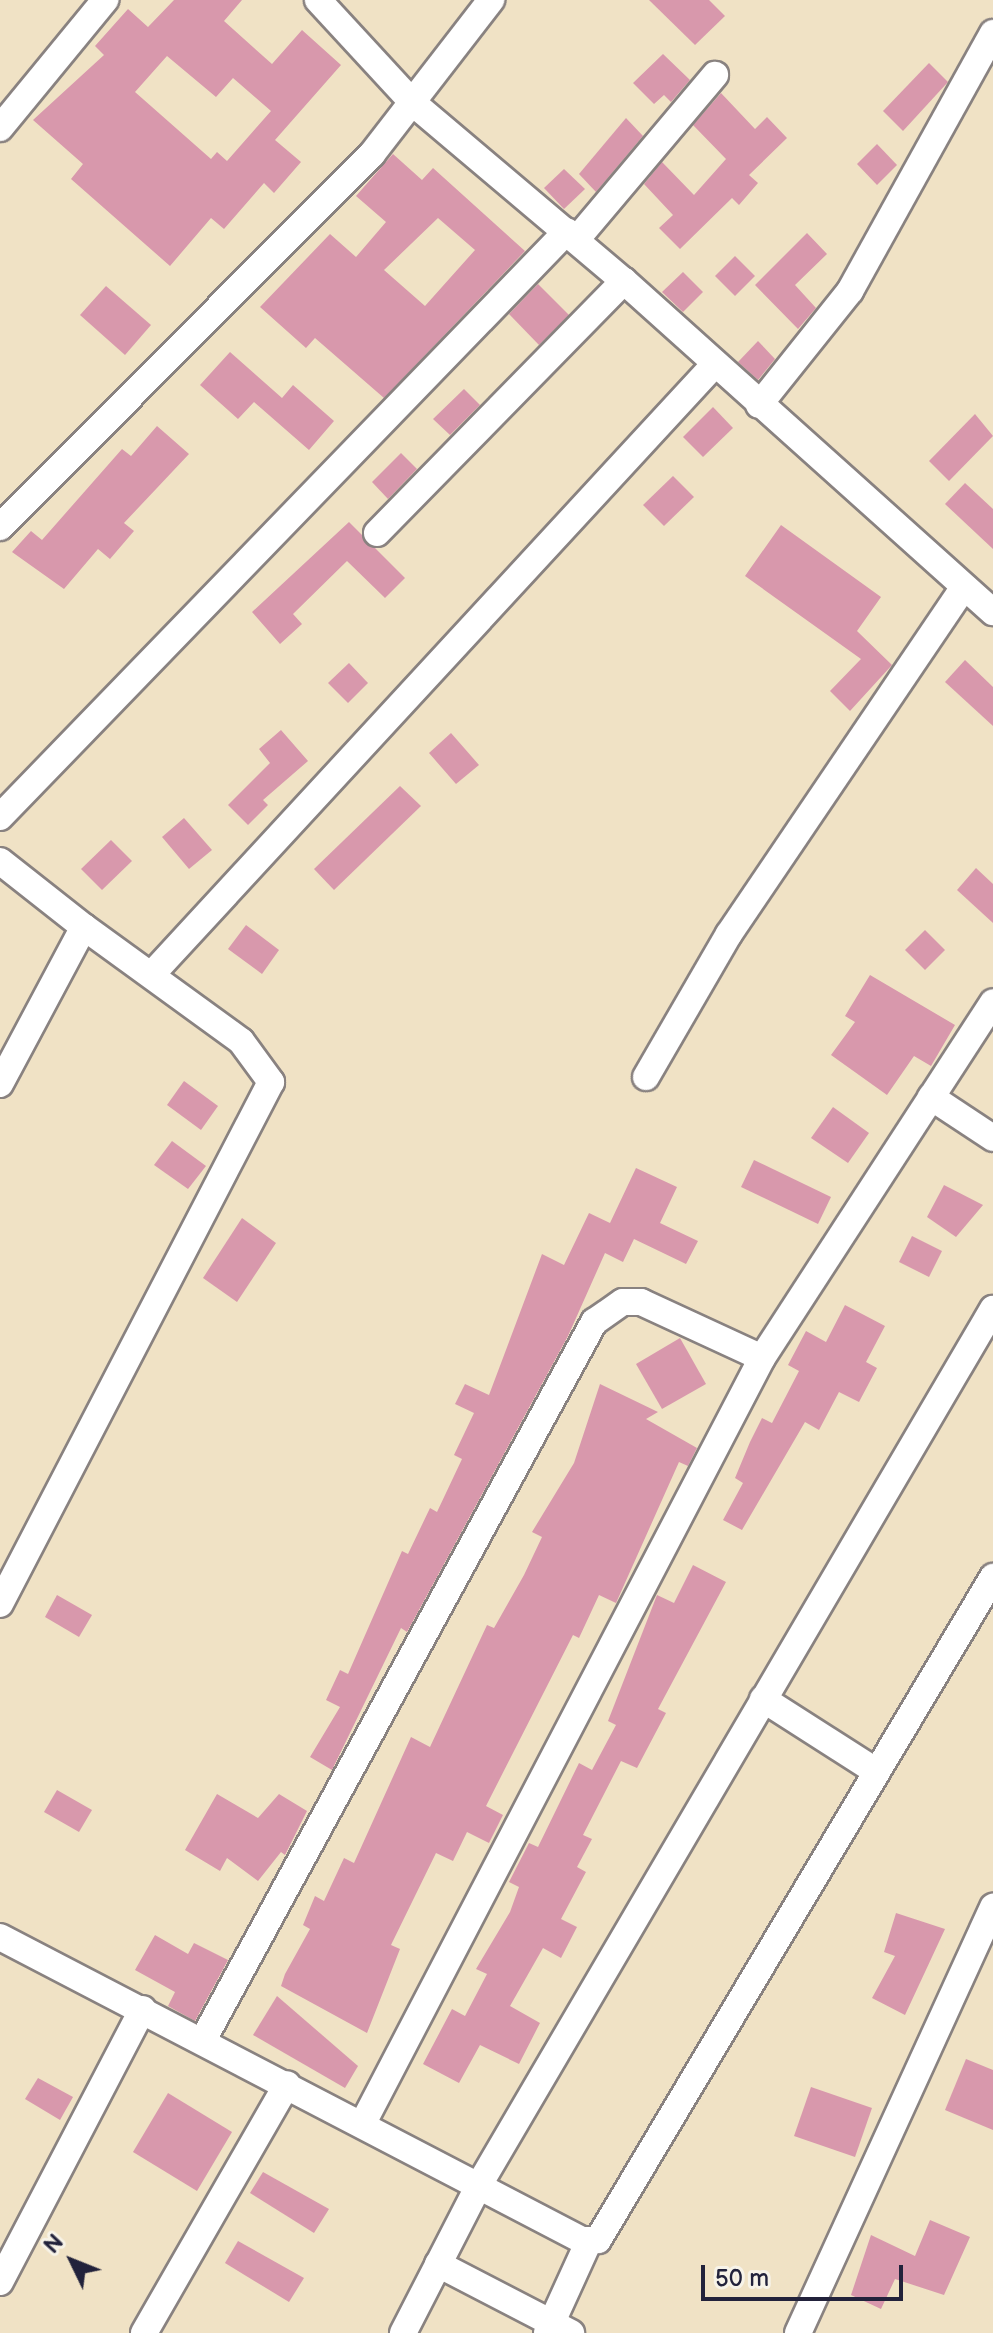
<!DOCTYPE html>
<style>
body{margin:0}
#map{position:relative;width:993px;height:2333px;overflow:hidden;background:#f0e2c5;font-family:"Balsamiq Sans",sans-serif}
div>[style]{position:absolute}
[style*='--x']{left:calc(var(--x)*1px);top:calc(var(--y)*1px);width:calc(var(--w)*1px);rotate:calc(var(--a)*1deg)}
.building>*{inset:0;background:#d898ac}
.roads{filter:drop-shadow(2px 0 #898280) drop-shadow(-2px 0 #898280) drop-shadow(0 2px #898280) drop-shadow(0 -2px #898280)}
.minor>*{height:26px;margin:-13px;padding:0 13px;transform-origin:13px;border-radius:13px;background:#fff}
span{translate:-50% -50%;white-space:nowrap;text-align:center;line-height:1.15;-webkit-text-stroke:7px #f7f3e8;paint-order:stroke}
.north{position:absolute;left:32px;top:2221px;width:80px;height:80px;-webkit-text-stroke:6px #f7f3e8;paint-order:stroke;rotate:313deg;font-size:22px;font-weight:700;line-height:32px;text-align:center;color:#22223b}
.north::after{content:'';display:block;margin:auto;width:28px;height:36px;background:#22223b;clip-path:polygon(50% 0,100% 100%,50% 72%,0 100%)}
.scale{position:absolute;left:701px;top:2265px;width:202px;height:36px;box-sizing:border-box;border:4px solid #22223b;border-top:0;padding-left:10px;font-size:24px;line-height:28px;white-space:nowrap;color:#22223b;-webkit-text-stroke:6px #f7f3e8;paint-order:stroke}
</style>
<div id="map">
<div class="building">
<i style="clip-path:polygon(evenodd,174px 0,242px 0,224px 21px,272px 64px,302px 30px,341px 65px,275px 140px,301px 162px,274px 193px,264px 183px,224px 229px,211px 218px,170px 266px,71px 179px,83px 164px,33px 120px,104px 55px,95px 46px,128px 9px,148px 27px,174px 0,167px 56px,216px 97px,233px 78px,271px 111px,227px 161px,217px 152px,211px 159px,135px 92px,167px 56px)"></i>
<i style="clip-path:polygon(649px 0,709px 0,725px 16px,695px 45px)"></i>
<i style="clip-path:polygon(663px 54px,690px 80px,671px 102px,664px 95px,654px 104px,633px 83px)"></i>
<i style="clip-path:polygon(929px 63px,948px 82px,903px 131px,883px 111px)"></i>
<i style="clip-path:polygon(721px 93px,755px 129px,767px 117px,787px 138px,749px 175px,758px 183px,739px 205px,732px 198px,680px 249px,659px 228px,673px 215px,644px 184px,662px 162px,694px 195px,726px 159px,693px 125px)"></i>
<i style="clip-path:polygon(626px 118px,643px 136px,596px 192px,579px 174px)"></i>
<i style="clip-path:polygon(877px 144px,897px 165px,877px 185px,857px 164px)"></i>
<i style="clip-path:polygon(evenodd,393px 154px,422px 180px,433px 168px,525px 251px,384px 398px,315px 338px,306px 348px,260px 307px,330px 234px,356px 257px,386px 222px,356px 196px,393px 154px,438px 218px,475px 250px,425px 306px,384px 270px,438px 218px)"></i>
<i style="clip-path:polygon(564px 169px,585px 189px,564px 209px,544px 188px)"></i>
<i style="clip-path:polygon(807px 233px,827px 254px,795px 285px,816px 308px,798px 329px,755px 285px)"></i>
<i style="clip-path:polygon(735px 256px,755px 276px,735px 296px,715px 276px)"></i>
<i style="clip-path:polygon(683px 272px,703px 292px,683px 312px,662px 292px)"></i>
<i style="clip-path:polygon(538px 284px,569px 315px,539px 345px,509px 314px)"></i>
<i style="clip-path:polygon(106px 286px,151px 325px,125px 355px,80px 315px)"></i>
<i style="clip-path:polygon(758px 341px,775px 359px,758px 380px,738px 362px)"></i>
<i style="clip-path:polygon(230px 352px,282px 398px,293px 385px,334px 421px,309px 450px,254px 402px,238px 419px,200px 385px)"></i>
<i style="clip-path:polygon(464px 389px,480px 405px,450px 435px,433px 419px)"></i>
<i style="clip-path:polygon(713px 407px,733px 428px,703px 457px,683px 437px)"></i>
<i style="clip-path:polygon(975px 414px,993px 436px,949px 481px,929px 461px)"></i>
<i style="clip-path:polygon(157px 426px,189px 454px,124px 523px,134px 531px,110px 559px,98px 549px,64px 589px,12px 552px,31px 531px,42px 540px,122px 449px,131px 456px)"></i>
<i style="clip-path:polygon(401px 453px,417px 469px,388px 499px,372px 482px)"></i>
<i style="clip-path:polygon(673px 476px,694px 497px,664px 526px,643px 505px)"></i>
<i style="clip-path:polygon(965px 483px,993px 509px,993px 549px,945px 504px)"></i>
<i style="clip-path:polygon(349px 522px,405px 578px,385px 598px,347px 561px,293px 614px,302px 624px,280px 644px,252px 612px)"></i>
<i style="clip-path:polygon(781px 525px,881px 597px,857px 631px,892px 665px,850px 711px,830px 691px,861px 659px,745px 576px)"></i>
<i style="clip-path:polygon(965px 660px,993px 687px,993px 726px,945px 682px)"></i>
<i style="clip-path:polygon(349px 663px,368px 683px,348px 703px,328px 683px)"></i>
<i style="clip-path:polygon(281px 730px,308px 761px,263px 800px,268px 805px,248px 825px,228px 805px,270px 763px,259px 749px)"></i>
<i style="clip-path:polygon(451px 733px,479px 765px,456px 784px,429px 753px)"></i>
<i style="clip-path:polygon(400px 786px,421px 806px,334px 890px,314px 869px)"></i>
<i style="clip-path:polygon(184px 818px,212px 850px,189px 869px,162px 837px)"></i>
<i style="clip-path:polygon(111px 840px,132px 861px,102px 890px,81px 869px)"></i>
<i style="clip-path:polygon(976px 868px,993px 884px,993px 923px,957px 890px)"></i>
<i style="clip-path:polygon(246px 925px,279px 950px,262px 974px,228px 949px)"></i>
<i style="clip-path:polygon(925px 930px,945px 950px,925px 970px,905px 950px)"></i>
<i style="clip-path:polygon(870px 975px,955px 1025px,931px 1066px,914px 1056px,887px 1095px,831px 1055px,855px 1022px,845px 1016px)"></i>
<i style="clip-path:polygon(184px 1081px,218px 1106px,201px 1130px,167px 1105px)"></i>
<i style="clip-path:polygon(833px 1107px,869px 1133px,848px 1163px,811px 1138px)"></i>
<i style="clip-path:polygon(172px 1141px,206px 1166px,188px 1189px,154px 1165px)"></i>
<i style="clip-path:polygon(754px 1160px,831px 1197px,818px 1224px,741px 1187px)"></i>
<i style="clip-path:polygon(636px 1168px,677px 1187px,660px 1223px,698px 1241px,686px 1264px,634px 1239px,623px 1262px,605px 1253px,568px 1336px,407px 1632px,401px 1628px,332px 1770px,310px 1757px,340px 1707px,326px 1700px,340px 1670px,348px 1674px,402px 1551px,408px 1554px,430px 1508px,437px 1512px,462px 1459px,454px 1455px,474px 1413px,455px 1404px,465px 1384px,489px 1395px,542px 1254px,564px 1265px,589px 1213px,610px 1223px)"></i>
<i style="clip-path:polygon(944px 1185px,983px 1205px,956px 1237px,927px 1217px)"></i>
<i style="clip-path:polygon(242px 1218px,276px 1243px,237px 1302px,203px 1278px)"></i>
<i style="clip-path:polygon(912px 1236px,942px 1251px,929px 1277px,899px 1262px)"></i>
<i style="clip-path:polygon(845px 1305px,885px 1326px,866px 1362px,877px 1368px,859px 1402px,839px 1392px,819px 1430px,805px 1422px,742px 1530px,723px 1520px,743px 1483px,735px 1478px,750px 1442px,762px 1418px,772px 1423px,799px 1371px,788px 1365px,806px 1331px,826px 1342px)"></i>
<i style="clip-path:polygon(680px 1338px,706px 1384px,662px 1409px,636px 1364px)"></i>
<i style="clip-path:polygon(600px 1384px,658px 1412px,646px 1419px,697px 1448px,688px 1466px,679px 1462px,616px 1603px,599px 1595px,579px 1638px,573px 1635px,486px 1806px,503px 1815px,489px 1843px,467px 1832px,453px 1861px,436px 1853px,391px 1945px,400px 1949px,367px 2033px,281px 1986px,285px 1974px,310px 1929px,303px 1925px,315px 1896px,324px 1901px,344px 1858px,354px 1863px,411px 1737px,430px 1747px,487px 1625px,494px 1628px,524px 1575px,542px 1537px,532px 1532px,574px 1463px)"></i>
<i style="clip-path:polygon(693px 1565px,726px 1582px,658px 1709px,666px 1713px,637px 1768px,621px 1761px,583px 1835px,592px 1839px,577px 1867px,586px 1872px,561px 1919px,577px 1927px,561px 1958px,543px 1948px,510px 2006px,540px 2023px,519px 2064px,480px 2045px,459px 2083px,423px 2064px,452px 2009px,465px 2016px,487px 1974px,476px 1969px,510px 1912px,519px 1887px,509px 1882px,529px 1843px,538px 1847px,579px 1763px,592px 1770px,616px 1725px,608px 1721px,657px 1595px,674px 1603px)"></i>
<i style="clip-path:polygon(57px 1595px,92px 1615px,79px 1637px,45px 1617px)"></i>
<i style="clip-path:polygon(57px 1790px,92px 1810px,79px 1832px,44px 1812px)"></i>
<i style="clip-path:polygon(217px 1794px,258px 1818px,279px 1794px,307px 1811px,285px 1855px,281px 1852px,258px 1881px,227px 1858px,220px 1871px,185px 1850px)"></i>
<i style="clip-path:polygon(896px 1913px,945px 1929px,905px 2015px,872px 1998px,895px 1956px,884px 1952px)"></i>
<i style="clip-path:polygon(155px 1935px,188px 1954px,194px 1943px,228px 1960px,195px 2021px,168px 2006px,175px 1992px,135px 1970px)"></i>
<i style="clip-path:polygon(277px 1996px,358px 2066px,345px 2088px,253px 2035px)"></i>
<i style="clip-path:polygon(966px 2059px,993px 2070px,993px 2130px,945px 2110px)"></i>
<i style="clip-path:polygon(38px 2078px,73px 2097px,60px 2120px,25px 2099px)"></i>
<i style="clip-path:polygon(811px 2087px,872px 2108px,855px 2157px,794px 2136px)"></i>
<i style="clip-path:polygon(168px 2093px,232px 2132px,197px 2191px,133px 2152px)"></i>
<i style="clip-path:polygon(263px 2172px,329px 2209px,314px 2233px,250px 2193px)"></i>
<i style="clip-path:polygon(930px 2220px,970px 2237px,944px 2295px,895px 2279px,881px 2309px,851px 2295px,871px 2235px,915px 2256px)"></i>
<i style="clip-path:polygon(238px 2241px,304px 2278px,289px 2302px,225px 2263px)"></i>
</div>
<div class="roads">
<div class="minor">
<i style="--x:318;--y:0;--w:140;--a:47.3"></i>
<i style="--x:413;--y:103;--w:276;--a:40.2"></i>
<i style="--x:624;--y:281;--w:496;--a:41.9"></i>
<i style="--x:0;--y:128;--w:166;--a:-50.6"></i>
<i style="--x:576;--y:240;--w:216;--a:-49.9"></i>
<i style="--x:759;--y:405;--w:146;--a:-51.4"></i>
<i style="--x:850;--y:291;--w:295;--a:-61"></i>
<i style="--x:0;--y:527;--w:527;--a:-45.08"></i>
<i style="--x:372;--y:154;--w:195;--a:-52.3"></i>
<i style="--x:377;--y:533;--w:353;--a:-45.6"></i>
<i style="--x:0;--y:817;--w:815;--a:-45.94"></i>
<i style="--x:0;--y:861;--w:107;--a:38.2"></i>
<i style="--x:153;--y:973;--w:827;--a:-47.3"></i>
<i style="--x:646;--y:1077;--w:165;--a:-59.9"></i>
<i style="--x:729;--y:934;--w:419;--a:-55.9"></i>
<i style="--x:0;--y:1084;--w:178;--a:-61.9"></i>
<i style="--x:84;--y:927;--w:194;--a:36"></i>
<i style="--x:241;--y:1041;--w:51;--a:53.8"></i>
<i style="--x:271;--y:1082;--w:588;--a:117.44"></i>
<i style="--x:931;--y:1097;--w:74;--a:33.5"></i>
<i style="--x:763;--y:1699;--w:135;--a:32.6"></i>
<i style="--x:0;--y:1937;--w:656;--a:27.5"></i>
<i style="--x:582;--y:2240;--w:16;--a:0"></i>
<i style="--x:598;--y:2240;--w:772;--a:-59.21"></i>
<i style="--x:203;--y:2040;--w:818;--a:-61.43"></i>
<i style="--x:594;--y:1322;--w:35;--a:-35"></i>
<i style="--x:623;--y:1302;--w:18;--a:0"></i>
<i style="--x:641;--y:1302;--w:133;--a:24.8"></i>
<i style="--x:363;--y:2123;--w:863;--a:-62.45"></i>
<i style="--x:762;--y:1358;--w:424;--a:-57"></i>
<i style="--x:438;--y:2264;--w:150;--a:27.4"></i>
<i style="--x:0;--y:2282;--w:308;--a:-62.4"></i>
<i style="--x:144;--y:2333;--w:287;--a:-60.1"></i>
<i style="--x:403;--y:2333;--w:166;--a:-62.8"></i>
<i style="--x:479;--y:2185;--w:1016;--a:-59.6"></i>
<i style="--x:547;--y:2333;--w:101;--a:-65.5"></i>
<i style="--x:798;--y:2333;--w:469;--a:-65.4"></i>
</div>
</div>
<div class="north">N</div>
<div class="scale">50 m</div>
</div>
